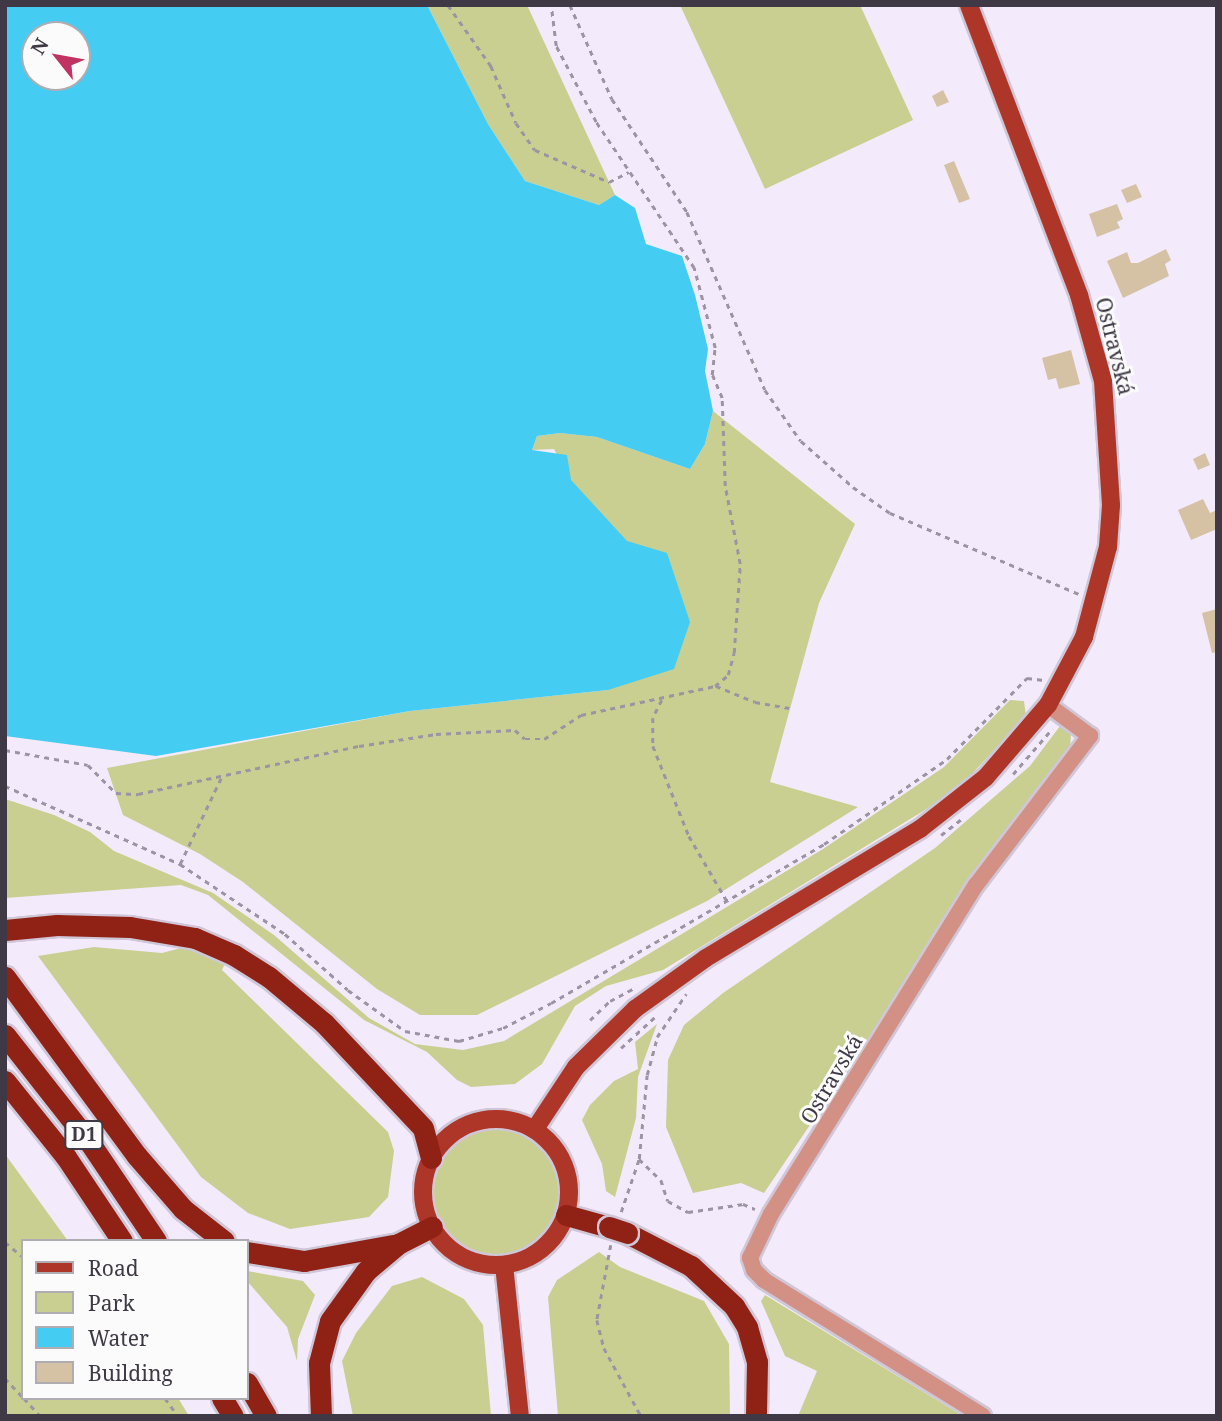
<!DOCTYPE html>
<meta charset="utf-8">
<style>
body{margin:0}
#map{position:relative;width:1222px;height:1421px;overflow:hidden;background:#f3eafc;font-family:"Noto Serif",serif}
div>[style]{position:absolute}
[style*='--x']{left:calc(var(--x)*1px);top:calc(var(--y)*1px);width:calc(var(--w)*1px);rotate:calc(var(--a)*1deg)}
.green>*{inset:0;background:#c9cf90}
.round{border-radius:50%}
.water>*{inset:0;background:#44ccf3}
.building>*{inset:0;background:#d5c2a5}
.path>*{height:2.5px;margin-top:-1.25px;transform-origin:0;background:repeating-linear-gradient(90deg,#9b94a3 0 5px,transparent 0 10px)}
.roads{filter:drop-shadow(2px 0 #cfc7d7) drop-shadow(-2px 0 #cfc7d7) drop-shadow(0 2px #cfc7d7) drop-shadow(0 -2px #cfc7d7)}
.minor>*{height:16px;margin:-8px;padding:0 8px;transform-origin:8px;border-radius:8px;background:#d39084}
.major>*{height:18px;margin:-9px;padding:0 9px;transform-origin:9px;border-radius:9px;background:#ae3628}
.major>.ring{margin:-9px;padding:0;box-sizing:content-box;background:none;border:18px solid #ae3628;border-radius:50%}
.highway>*{height:21px;margin:-10.5px;padding:0 10.5px;transform-origin:10.5px;border-radius:10.5px;background:#902115}
.bridges{filter:drop-shadow(2px 0 #cfc7d7) drop-shadow(-2px 0 #cfc7d7) drop-shadow(0 2px #cfc7d7) drop-shadow(0 -2px #cfc7d7)}
.highway-bridge>*{height:21px;margin:-10.5px;padding:0 10.5px;transform-origin:10.5px;border-radius:10.5px;background:#902115}
span{translate:-50% -50%;white-space:nowrap;text-align:center;line-height:1.15;-webkit-text-stroke:6px #fbfbfb;paint-order:stroke}
.shield-label span{padding:2px 5px;background:#fbfbfb;border:2px solid;border-radius:5px;-webkit-text-stroke-width:0}
.shield-label{font-size:19px;color:#3f3945;font-weight:700}
.street-label{font-size:21px;color:#3f3945}
.frame{position:absolute;inset:0;border:7px solid #3f3945;pointer-events:none}
.legend{position:absolute;left:21px;top:1239px;width:228px;height:161px;box-sizing:border-box;background:#fbfbfb;border:2px solid #b0adb2;margin:0;padding:9px 12px;list-style:none;font-size:21px;color:#3f3945}
.legend li{display:flex;align-items:center;gap:14px;height:35px}
.legend b{width:35px;border:2px solid #b0adb2}
.north{position:absolute;left:21px;top:21px;width:70px;height:70px;box-sizing:border-box;background:#fbfbfb;border:2px solid #b0adb2;border-radius:50%;rotate:301deg;font-size:19px;font-weight:700;line-height:28px;text-align:center;color:#3f3945}
.north::after{content:'';display:block;margin:auto;width:24px;height:32px;background:#c03362;clip-path:polygon(50% 0,100% 100%,50% 72%,0 100%)}
</style>
<div id="map">
<div class="green">
<i style="clip-path:polygon(427px 5px,527px 5px,615px 195px,599px 205px,525px 181px,488px 124px)"></i>
<i style="clip-path:polygon(680px 5px,860px 5px,913px 120px,765px 189px)"></i>
<i style="clip-path:polygon(713px 411px,855px 524px,819px 603px,770px 782px,858px 807px,707px 901px,477px 1015px,420px 1015px,377px 989px,243px 882px,200px 854px,123px 815px,107px 768px,410px 711px,608px 690px,667px 554px,627px 542px,570px 480px,554px 449px,532px 450px,537px 436px,560px 433px,597px 437px,690px 469px,705px 444px)"></i>
<i style="clip-path:polygon(1010px 700px,1024px 701px,1026px 716px,956px 791px,663px 970px,606px 986px,575px 1006px,542px 1064px,515px 1084px,471px 1087px,457px 1080px,427px 1052px,364px 1020px,208px 895px,181px 885px,5px 898px,5px 799px,54px 815px,90px 832px,114px 851px,213px 893px,274px 935px,369px 1018px,415px 1044px,463px 1050px,504px 1041px,823px 849px,944px 767px)"></i>
<i style="clip-path:polygon(1060px 726px,1071px 731px,1070px 753px,966px 884px,891px 1005px,764px 1193px,741px 1183px,693px 1193px,666px 1127px,668px 1060px,684px 1025px,723px 993px,935px 848px,1030px 766px)"></i>
<i style="clip-path:polygon(192px 945px,227px 959px,222px 970px,388px 1132px,394px 1151px,388px 1197px,369px 1217px,290px 1229px,248px 1213px,201px 1177px,38px 956px,94px 947px,162px 953px)"></i>
<i style="clip-path:polygon(657px 1024px,638px 1077px,636px 1118px,615px 1197px,606px 1191px,602px 1164px,582px 1120px,590px 1105px,614px 1081px,638px 1069px,635px 1042px)"></i>
<i class="round" style="left:434px;top:1129px;width:128px;height:128px"></i>
<i style="clip-path:polygon(5px 1154px,68px 1241px,23px 1241px,23px 1398px,178px 1398px,189px 1416px,5px 1416px)"></i>
<i style="clip-path:polygon(599px 1252px,620px 1267px,704px 1301px,729px 1344px,730px 1416px,558px 1416px,548px 1297px,557px 1280px)"></i>
<i style="clip-path:polygon(247px 1271px,303px 1281px,315px 1295px,298px 1339px,297px 1361px,287px 1327px,247px 1281px)"></i>
<i style="clip-path:polygon(422px 1277px,464px 1299px,483px 1325px,491px 1416px,353px 1416px,342px 1361px,356px 1333px,392px 1286px)"></i>
<i style="clip-path:polygon(765px 1295px,958px 1413px,957px 1416px,798px 1416px,817px 1371px,785px 1356px,761px 1301px)"></i>
</div>
<div class="water">
<i style="clip-path:polygon(evenodd,5px 5px,427px 5px,488px 124px,525px 181px,599px 205px,615px 195px,635px 208px,646px 244px,682px 256px,695px 295px,708px 349px,705px 371px,713px 411px,705px 444px,690px 469px,597px 437px,560px 433px,537px 436px,532px 450px,567px 455px,571px 480px,627px 541px,667px 553px,690px 622px,674px 669px,608px 690px,410px 711px,156px 756px,5px 736px,5px 5px,35px 35px,77px 35px,77px 77px,35px 77px,35px 35px)"></i>
</div>
<div class="building">
<i style="clip-path:polygon(943px 90px,949px 102px,937px 107px,932px 96px)"></i>
<i style="clip-path:polygon(954px 161px,970px 199px,959px 203px,944px 165px)"></i>
<i style="clip-path:polygon(1136px 184px,1142px 197px,1127px 203px,1121px 190px)"></i>
<i style="clip-path:polygon(1117px 204px,1123px 219px,1117px 222px,1120px 228px,1097px 237px,1089px 214px)"></i>
<i style="clip-path:polygon(1166px 249px,1171px 260px,1165px 264px,1169px 276px,1123px 298px,1107px 261px,1127px 252px,1131px 263px,1138px 263px)"></i>
<i style="clip-path:polygon(1071px 350px,1080px 384px,1059px 389px,1056px 378px,1048px 380px,1042px 358px)"></i>
<i style="clip-path:polygon(1205px 453px,1210px 465px,1198px 470px,1193px 459px)"></i>
<i style="clip-path:polygon(1203px 499px,1210px 513px,1217px 510px,1217px 529px,1191px 540px,1178px 510px)"></i>
<i style="clip-path:polygon(1217px 609px,1217px 652px,1212px 653px,1202px 613px)"></i>
</div>
<div class="path">
<i style="--x:448;--y:5;--w:75;--a:54.8"></i>
<i style="--x:491;--y:66;--w:62;--a:66.3"></i>
<i style="--x:516;--y:123;--w:33;--a:55"></i>
<i style="--x:535;--y:150;--w:81;--a:23.4"></i>
<i style="--x:609;--y:182;--w:22;--a:-27"></i>
<i style="--x:570;--y:5;--w:103;--a:65.9"></i>
<i style="--x:612;--y:99;--w:136;--a:56.4"></i>
<i style="--x:687;--y:212;--w:194;--a:66.3"></i>
<i style="--x:765;--y:390;--w:62;--a:54.8"></i>
<i style="--x:801;--y:441;--w:69;--a:41.5"></i>
<i style="--x:853;--y:487;--w:45;--a:35.1"></i>
<i style="--x:890;--y:513;--w:206;--a:23.2"></i>
<i style="--x:716;--y:686;--w:42;--a:22.3"></i>
<i style="--x:755;--y:702;--w:35;--a:10"></i>
<i style="--x:662;--y:700;--w:20;--a:117"></i>
<i style="--x:653;--y:718;--w:28;--a:90"></i>
<i style="--x:653;--y:746;--w:97;--a:68.2"></i>
<i style="--x:689;--y:836;--w:75;--a:59.7"></i>
<i style="--x:5;--y:750;--w:84;--a:10.2"></i>
<i style="--x:88;--y:765;--w:40;--a:45"></i>
<i style="--x:116;--y:793;--w:22;--a:3"></i>
<i style="--x:138;--y:794;--w:226;--a:-12.3"></i>
<i style="--x:359;--y:746;--w:78;--a:-8.9"></i>
<i style="--x:436;--y:734;--w:79;--a:-2.9"></i>
<i style="--x:515;--y:730;--w:13;--a:42"></i>
<i style="--x:525;--y:739;--w:19;--a:0"></i>
<i style="--x:544;--y:739;--w:44;--a:-33"></i>
<i style="--x:581;--y:715;--w:137;--a:-12.2"></i>
<i style="--x:715;--y:686;--w:17;--a:-40"></i>
<i style="--x:728;--y:675;--w:23;--a:-75"></i>
<i style="--x:734;--y:653;--w:89;--a:-86.1"></i>
<i style="--x:740;--y:564;--w:79;--a:-100.9"></i>
<i style="--x:725;--y:486;--w:88;--a:-92"></i>
<i style="--x:722;--y:398;--w:25;--a:-113"></i>
<i style="--x:712;--y:375;--w:27;--a:-84"></i>
<i style="--x:715;--y:348;--w:83;--a:-104.7"></i>
<i style="--x:694;--y:268;--w:176;--a:-123.9"></i>
<i style="--x:596;--y:122;--w:86;--a:-117.8"></i>
<i style="--x:556;--y:46;--w:41;--a:-97"></i>
<i style="--x:1013;--y:774;--w:60;--a:-49.1"></i>
<i style="--x:5;--y:786;--w:192;--a:24"></i>
<i style="--x:180;--y:864;--w:126;--a:33.7"></i>
<i style="--x:285;--y:934;--w:84;--a:41.6"></i>
<i style="--x:348;--y:990;--w:70;--a:35.7"></i>
<i style="--x:405;--y:1031;--w:55;--a:10.5"></i>
<i style="--x:459;--y:1041;--w:46;--a:-16.5"></i>
<i style="--x:503;--y:1028;--w:54;--a:-27.5"></i>
<i style="--x:551;--y:1003;--w:316;--a:-30.2"></i>
<i style="--x:824;--y:844;--w:150;--a:-34.6"></i>
<i style="--x:947;--y:759;--w:114;--a:-45.4"></i>
<i style="--x:1027;--y:678;--w:17;--a:7"></i>
<i style="--x:941;--y:835;--w:28;--a:-38"></i>
<i style="--x:180;--y:864;--w:95;--a:-64.5"></i>
<i style="--x:590;--y:1020;--w:28;--a:-44"></i>
<i style="--x:610;--y:1001;--w:27;--a:-28"></i>
<i style="--x:621;--y:1048;--w:49;--a:-42.5"></i>
<i style="--x:639;--y:1159;--w:30;--a:44"></i>
<i style="--x:661;--y:1180;--w:22;--a:72"></i>
<i style="--x:668;--y:1201;--w:23;--a:29"></i>
<i style="--x:688;--y:1212;--w:56;--a:-8.3"></i>
<i style="--x:743;--y:1204;--w:13;--a:23"></i>
<i style="--x:621;--y:1212;--w:56;--a:-71.2"></i>
<i style="--x:639;--y:1159;--w:84;--a:-84.6"></i>
<i style="--x:647;--y:1075;--w:39;--a:-75"></i>
<i style="--x:657;--y:1037;--w:52;--a:-56"></i>
<i style="--x:5;--y:1242;--w:23;--a:40"></i>
<i style="--x:611;--y:1245;--w:76;--a:100.6"></i>
<i style="--x:597;--y:1320;--w:29;--a:76"></i>
<i style="--x:604;--y:1348;--w:77;--a:61.4"></i>
<i style="--x:5;--y:1378;--w:26;--a:47"></i>
<i style="--x:24;--y:1398;--w:24;--a:48"></i>
<i style="--x:165;--y:1398;--w:22;--a:54"></i>
</div>
<div class="roads">
<div class="minor">
<i style="--x:983;--y:1416;--w:258;--a:-148.2"></i>
<i style="--x:764;--y:1280;--w:14;--a:-135"></i>
<i style="--x:754;--y:1270;--w:13;--a:-108"></i>
<i style="--x:750;--y:1258;--w:49;--a:-64.5"></i>
<i style="--x:771;--y:1214;--w:388;--a:-58.1"></i>
<i style="--x:976;--y:885;--w:188;--a:-52.6"></i>
<i style="--x:1090;--y:736;--w:52;--a:-143.6"></i>
</div>
<div class="major">
<i class="ring" style="left:423px;top:1119px;width:128px;height:128px"></i>
<i style="--x:535;--y:1129;--w:74;--a:-56.5"></i>
<i style="--x:576;--y:1067;--w:83;--a:-44.5"></i>
<i style="--x:635;--y:1009;--w:87;--a:-35.7"></i>
<i style="--x:706;--y:958;--w:250;--a:-31.1"></i>
<i style="--x:920;--y:829;--w:84;--a:-38.2"></i>
<i style="--x:986;--y:777;--w:95;--a:-49.3"></i>
<i style="--x:1048;--y:705;--w:77;--a:-62.1"></i>
<i style="--x:1084;--y:637;--w:93;--a:-75.1"></i>
<i style="--x:1108;--y:547;--w:42;--a:-85.9"></i>
<i style="--x:1111;--y:505;--w:124;--a:-93.7"></i>
<i style="--x:1103;--y:381;--w:89;--a:-105.6"></i>
<i style="--x:1079;--y:295;--w:310;--a:-110.8"></i>
<i style="--x:504;--y:1265;--w:152;--a:84"></i>
</div>
<div class="highway">
<i style="--x:5;--y:930;--w:52;--a:-5.5"></i>
<i style="--x:57;--y:925;--w:73;--a:1.6"></i>
<i style="--x:130;--y:927;--w:66;--a:9.6"></i>
<i style="--x:195;--y:938;--w:43;--a:23.6"></i>
<i style="--x:234;--y:955;--w:41;--a:32.2"></i>
<i style="--x:269;--y:977;--w:72;--a:39.9"></i>
<i style="--x:324;--y:1023;--w:144;--a:46.7"></i>
<i style="--x:423;--y:1128;--w:31;--a:75"></i>
<i style="--x:5;--y:977;--w:222;--a:53.6"></i>
<i style="--x:137;--y:1156;--w:70;--a:49"></i>
<i style="--x:183;--y:1209;--w:52;--a:38"></i>
<i style="--x:5;--y:1035;--w:137;--a:51.8"></i>
<i style="--x:90;--y:1143;--w:118;--a:56"></i>
<i style="--x:5;--y:1081;--w:97;--a:51.2"></i>
<i style="--x:66;--y:1157;--w:101;--a:56.3"></i>
<i style="--x:566;--y:1215;--w:45;--a:15.6"></i>
<i style="--x:627;--y:1233;--w:72;--a:27.3"></i>
<i style="--x:691;--y:1266;--w:59;--a:42.9"></i>
<i style="--x:734;--y:1306;--w:25;--a:58"></i>
<i style="--x:747;--y:1327;--w:36;--a:74"></i>
<i style="--x:757;--y:1362;--w:54;--a:91.1"></i>
<i style="--x:247;--y:1252;--w:58;--a:9"></i>
<i style="--x:304;--y:1261;--w:90;--a:-10.2"></i>
<i style="--x:247;--y:1383;--w:38;--a:60"></i>
<i style="--x:222;--y:1398;--w:21;--a:59"></i>
<i style="--x:321;--y:1416;--w:53;--a:-92.2"></i>
<i style="--x:319;--y:1363;--w:43;--a:-75.3"></i>
<i style="--x:330;--y:1321;--w:62;--a:-54.2"></i>
<i style="--x:366;--y:1271;--w:42;--a:-40.2"></i>
<i style="--x:398;--y:1244;--w:38;--a:-27"></i>
</div>
</div>
<div class="bridges">
<div class="highway-bridge">
<i style="--x:609;--y:1227;--w:19;--a:18"></i>
</div>
</div>
<div class="shield-label">
<span style="left:84px;top:1135px">D1</span>
</div>
<div class="street-label">
<span style="left:1115px;top:346px;rotate:76deg">Ostravská</span>
<span style="left:831px;top:1079px;rotate:-59deg">Ostravská</span>
</div>
<div class="frame"></div>
<ul class="legend">
<li><b style="height:9px;background:#ae3628"></b>Road</li>
<li><b style="height:19px;background:#c9cf90"></b>Park</li>
<li><b style="height:19px;background:#44ccf3"></b>Water</li>
<li><b style="height:19px;background:#d5c2a5"></b>Building</li>
</ul>
<div class="north">N</div>
</div>
